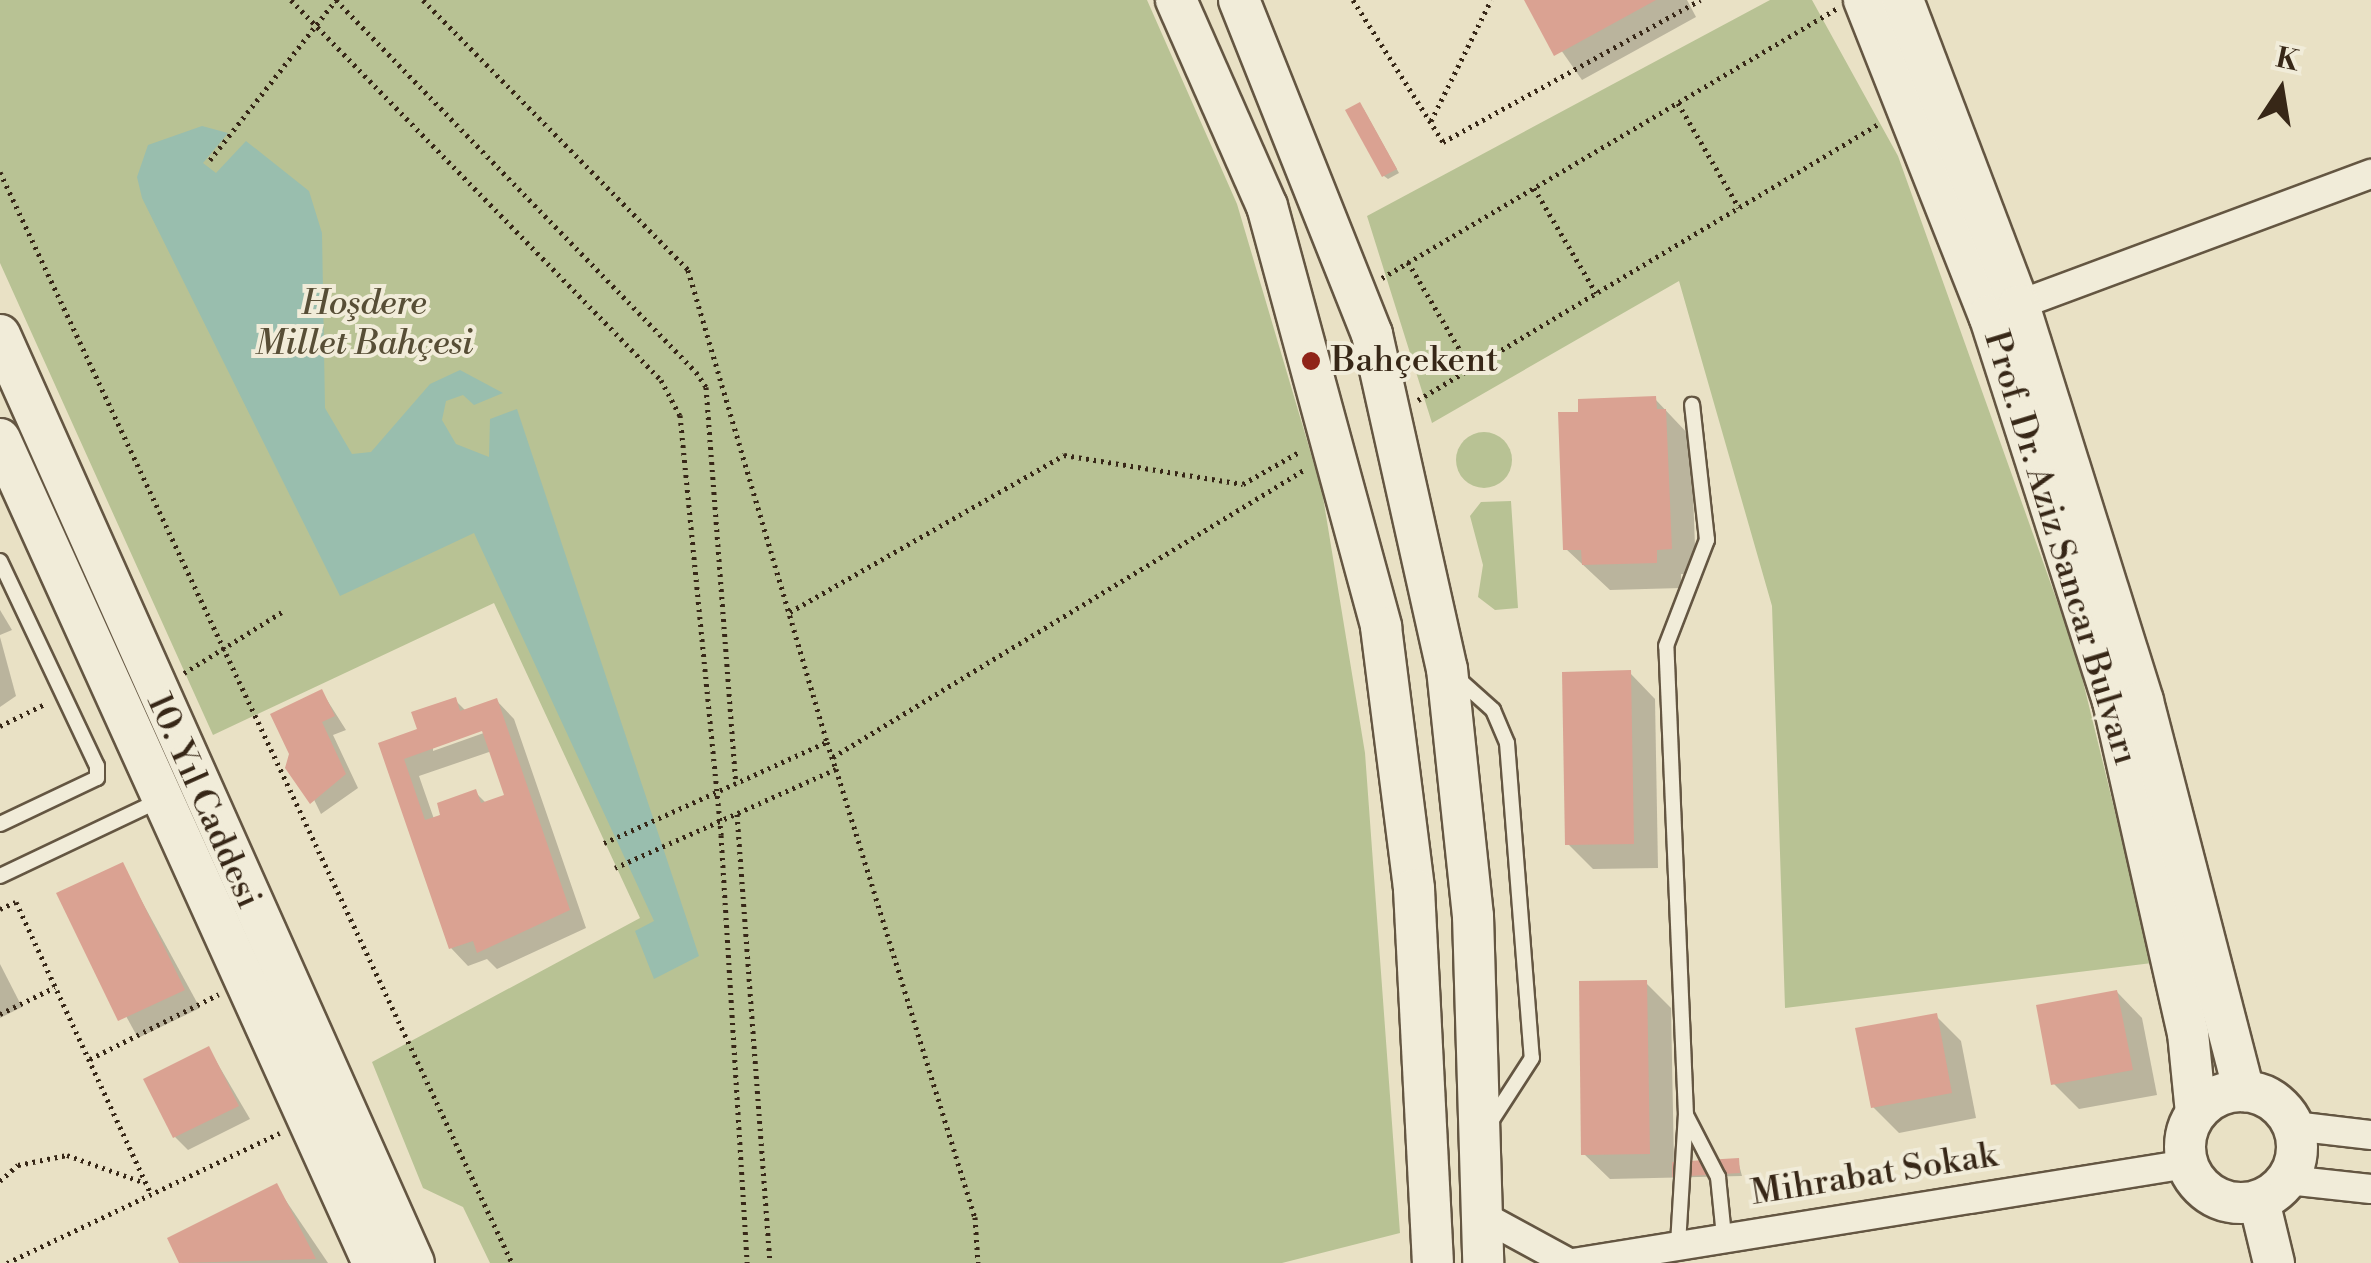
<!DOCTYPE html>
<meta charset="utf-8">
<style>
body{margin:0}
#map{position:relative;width:2371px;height:1263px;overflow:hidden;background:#e9e1c5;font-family:"Libre Bodoni",serif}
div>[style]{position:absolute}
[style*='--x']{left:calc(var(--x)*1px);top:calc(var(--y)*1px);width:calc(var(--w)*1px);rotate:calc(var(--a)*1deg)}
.green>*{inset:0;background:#b8c294}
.round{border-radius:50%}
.water>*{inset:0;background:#99beae}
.shadow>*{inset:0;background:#0003}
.building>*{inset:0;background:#daa292}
.path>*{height:5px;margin-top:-2.5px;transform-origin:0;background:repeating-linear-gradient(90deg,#372717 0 2.5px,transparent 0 7.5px)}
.roads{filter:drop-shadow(2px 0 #645642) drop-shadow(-2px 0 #645642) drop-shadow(0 2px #645642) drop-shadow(0 -2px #645642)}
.lane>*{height:14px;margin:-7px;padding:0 7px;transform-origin:7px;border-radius:7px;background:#f1ecd9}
.street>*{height:28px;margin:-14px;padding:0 14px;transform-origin:14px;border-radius:14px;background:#f1ecd9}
.secondary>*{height:40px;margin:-20px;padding:0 20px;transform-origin:20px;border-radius:20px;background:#f1ecd9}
.secondary>.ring{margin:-20px;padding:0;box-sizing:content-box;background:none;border:40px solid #f1ecd9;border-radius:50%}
.dots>*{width:28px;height:28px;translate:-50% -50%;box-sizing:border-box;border:5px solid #f1ecd9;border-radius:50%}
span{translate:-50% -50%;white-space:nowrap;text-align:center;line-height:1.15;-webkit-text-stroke:8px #f1ecd9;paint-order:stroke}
.park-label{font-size:35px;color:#574e36;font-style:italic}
.poi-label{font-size:35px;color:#372717}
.left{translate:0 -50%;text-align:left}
.street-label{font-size:35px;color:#372717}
.north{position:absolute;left:2231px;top:40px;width:100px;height:100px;-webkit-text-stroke:8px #f1ecd9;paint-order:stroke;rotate:12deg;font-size:28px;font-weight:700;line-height:40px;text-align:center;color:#372717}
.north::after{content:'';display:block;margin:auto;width:35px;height:45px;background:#372717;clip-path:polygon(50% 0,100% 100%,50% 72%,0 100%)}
</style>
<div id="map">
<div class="green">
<i style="clip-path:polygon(0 0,1147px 0,1237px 204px,1322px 491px,1365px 753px,1400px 1233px,1282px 1263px,490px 1263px,463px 1207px,423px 1188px,372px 1062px,640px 918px,494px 603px,213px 735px,0 263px)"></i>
<i style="clip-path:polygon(1770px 0,1812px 0,1898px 156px,2077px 657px,2152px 963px,1785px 1008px,1772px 606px,1679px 281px,1432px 423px,1367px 216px)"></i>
<i class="round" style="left:1456px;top:432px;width:56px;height:56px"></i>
<i style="clip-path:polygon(1511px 501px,1518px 608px,1495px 610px,1478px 597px,1483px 565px,1470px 516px,1481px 502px)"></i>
</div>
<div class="water">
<i style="clip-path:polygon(202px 126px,228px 133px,203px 163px,216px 173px,246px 141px,309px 191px,322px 233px,325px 408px,352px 454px,371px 452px,430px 384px,460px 370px,503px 393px,474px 405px,463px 395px,446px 401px,442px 420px,456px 444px,489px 457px,490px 419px,517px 409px,699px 956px,654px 979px,635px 931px,654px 921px,474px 533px,340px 596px,142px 198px,137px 177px,148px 145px)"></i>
</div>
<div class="shadow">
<i style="clip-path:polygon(1526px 0,1687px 0,1696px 17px,1582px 80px)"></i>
<i style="clip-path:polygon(1363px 108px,1399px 173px,1388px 179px,1384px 176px)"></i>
<i style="clip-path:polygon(1655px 399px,1691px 437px,1696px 574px,1681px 574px,1681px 588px,1610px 590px,1566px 549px,1580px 414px)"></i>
<i style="clip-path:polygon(0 610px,12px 630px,0 635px)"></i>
<i style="clip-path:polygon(0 637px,16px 696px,0 707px)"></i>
<i style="clip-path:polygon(1630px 673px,1655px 699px,1658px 868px,1593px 869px,1568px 844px)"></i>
<i style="clip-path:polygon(322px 692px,346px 730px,333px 735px,358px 788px,321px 814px,273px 715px)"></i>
<i style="clip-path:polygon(evenodd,455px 700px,466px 711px,497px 701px,514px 719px,586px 928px,497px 969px,487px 959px,468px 966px,451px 948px,381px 744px,420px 731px,455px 700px,493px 725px,495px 729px,433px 751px,433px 746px,493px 725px,455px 700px,492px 751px,507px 796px,486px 803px,475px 792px,434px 819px,419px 776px,492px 751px)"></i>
<i style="clip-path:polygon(122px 865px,200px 1008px,138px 1038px,60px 895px)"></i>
<i style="clip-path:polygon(0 964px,22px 1007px,0 1018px)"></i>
<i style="clip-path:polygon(1646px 983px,1671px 1008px,1674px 1164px,1738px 1161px,1742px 1176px,1610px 1179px,1584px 1154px)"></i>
<i style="clip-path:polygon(2117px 992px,2142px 1018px,2157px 1095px,2079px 1109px,2054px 1084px)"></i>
<i style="clip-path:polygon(1936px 1016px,1961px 1041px,1976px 1118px,1899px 1133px,1873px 1107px)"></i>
<i style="clip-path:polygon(209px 1049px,250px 1119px,188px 1150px,175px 1137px)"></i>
<i style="clip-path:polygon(276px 1186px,328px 1263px,182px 1263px,170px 1239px)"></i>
</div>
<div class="building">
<i style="clip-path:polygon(1524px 0,1656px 0,1554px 56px)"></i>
<i style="clip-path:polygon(1360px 102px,1397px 169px,1382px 177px,1345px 110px)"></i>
<i style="clip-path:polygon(1656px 396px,1657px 409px,1666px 409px,1672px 549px,1657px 550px,1657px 563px,1582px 565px,1581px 550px,1563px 550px,1558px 412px,1578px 412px,1578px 399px)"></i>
<i style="clip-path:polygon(1631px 670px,1634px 844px,1565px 845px,1562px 672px)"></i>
<i style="clip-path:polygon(322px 689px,335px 716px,322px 722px,346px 774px,310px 804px,285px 768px,289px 754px,270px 714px)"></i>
<i style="clip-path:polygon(evenodd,456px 697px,460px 711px,497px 698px,570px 910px,477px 953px,473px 941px,449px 949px,378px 743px,417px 729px,411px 712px,456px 697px,482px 731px,504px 795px,481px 803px,476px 789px,437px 803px,440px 815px,425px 820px,404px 759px,482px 731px)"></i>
<i style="clip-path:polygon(123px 862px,185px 990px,118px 1021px,56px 893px)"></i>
<i style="clip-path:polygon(1647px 980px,1650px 1154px,1581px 1155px,1579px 981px)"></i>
<i style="clip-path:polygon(2117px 990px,2133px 1070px,2051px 1085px,2036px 1005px)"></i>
<i style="clip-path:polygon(1937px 1013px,1952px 1093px,1871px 1108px,1855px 1028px)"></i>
<i style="clip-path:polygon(209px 1046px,239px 1106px,173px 1138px,143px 1079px)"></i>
<i style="clip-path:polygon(1739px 1158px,1740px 1173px,1672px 1177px,1672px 1162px)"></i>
<i style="clip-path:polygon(277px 1183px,316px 1259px,179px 1263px,167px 1238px)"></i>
</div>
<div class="path">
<i style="--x:291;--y:0;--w:530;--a:45.76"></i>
<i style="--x:661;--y:380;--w:40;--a:62"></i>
<i style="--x:680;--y:415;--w:422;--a:84.4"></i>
<i style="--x:721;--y:835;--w:429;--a:86.5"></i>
<i style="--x:423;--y:0;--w:378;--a:45.5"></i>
<i style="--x:688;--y:270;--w:492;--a:73.6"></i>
<i style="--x:1353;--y:0;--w:168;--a:57.6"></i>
<i style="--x:1443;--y:142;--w:294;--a:-28.9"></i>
<i style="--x:1678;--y:103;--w:121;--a:59.8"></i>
<i style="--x:1431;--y:121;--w:135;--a:-63.6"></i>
<i style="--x:210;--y:160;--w:204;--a:-51.8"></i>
<i style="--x:336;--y:0;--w:518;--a:45.94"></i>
<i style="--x:696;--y:372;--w:18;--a:56"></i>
<i style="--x:706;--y:387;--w:398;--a:85.7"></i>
<i style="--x:0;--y:172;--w:1205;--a:64.86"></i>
<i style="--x:1534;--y:188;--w:122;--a:59.4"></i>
<i style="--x:1408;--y:262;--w:124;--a:59.5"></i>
<i style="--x:1382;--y:278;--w:528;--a:-30.65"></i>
<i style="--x:1418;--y:400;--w:539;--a:-30.95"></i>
<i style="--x:790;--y:612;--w:316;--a:-29.8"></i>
<i style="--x:1064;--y:455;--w:181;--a:9.2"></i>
<i style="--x:1243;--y:484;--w:64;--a:-29.7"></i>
<i style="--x:184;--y:673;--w:115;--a:-31.9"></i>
<i style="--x:0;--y:726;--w:52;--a:-26.1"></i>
<i style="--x:833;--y:757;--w:552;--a:-31.36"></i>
<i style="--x:836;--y:769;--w:469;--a:72.8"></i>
<i style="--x:975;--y:1217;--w:46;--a:86.3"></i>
<i style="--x:737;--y:814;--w:450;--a:85.8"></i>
<i style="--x:604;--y:843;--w:245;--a:-24.4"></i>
<i style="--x:827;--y:742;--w:28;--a:72"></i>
<i style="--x:836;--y:769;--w:242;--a:155.9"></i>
<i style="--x:0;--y:909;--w:17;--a:-24"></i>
<i style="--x:16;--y:902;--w:322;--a:65.2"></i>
<i style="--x:0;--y:1014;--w:61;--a:-26.1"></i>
<i style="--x:90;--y:1059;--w:144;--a:-26.7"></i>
<i style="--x:0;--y:1181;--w:24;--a:-42"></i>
<i style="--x:18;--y:1165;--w:50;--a:-11.5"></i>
<i style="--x:67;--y:1155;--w:83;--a:19.7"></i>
<i style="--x:7;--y:1263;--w:302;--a:-25.5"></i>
</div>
<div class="roads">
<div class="lane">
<i style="--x:0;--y:561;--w:227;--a:64.7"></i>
<i style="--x:97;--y:766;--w:12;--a:90"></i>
<i style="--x:97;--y:778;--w:107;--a:154.6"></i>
<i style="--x:1455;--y:676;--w:51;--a:41.8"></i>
<i style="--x:1493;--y:710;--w:36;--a:67"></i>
<i style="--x:1507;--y:743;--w:316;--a:85.5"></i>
<i style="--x:1532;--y:1058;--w:81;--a:122.9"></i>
<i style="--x:0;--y:876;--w:179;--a:-25.4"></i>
<i style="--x:1686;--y:1115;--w:70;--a:62.7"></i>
<i style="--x:1718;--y:1177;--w:59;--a:84.2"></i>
<i style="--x:1678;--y:1244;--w:129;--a:-86.5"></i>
<i style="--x:1686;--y:1115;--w:469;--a:-92.4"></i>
<i style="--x:1666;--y:646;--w:114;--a:-68.9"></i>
<i style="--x:1707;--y:540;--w:136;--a:-96.3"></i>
</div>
<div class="street">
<i style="--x:2002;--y:311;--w:394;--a:-20.4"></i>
<i style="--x:2294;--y:1126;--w:78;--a:6.7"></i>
<i style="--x:2288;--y:1180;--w:83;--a:6.2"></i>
<i style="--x:1479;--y:1214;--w:102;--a:28.6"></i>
<i style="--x:1573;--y:1263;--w:622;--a:-9.16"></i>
</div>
<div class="secondary">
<i style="--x:1176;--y:0;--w:225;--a:66.2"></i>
<i style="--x:1267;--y:206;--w:436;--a:74.8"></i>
<i style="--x:1381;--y:627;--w:264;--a:82.8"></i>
<i style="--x:1414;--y:889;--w:374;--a:87.1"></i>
<i style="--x:1239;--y:0;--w:360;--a:68.3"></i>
<i style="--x:1372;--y:334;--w:343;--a:77.4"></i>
<i style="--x:1447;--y:669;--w:248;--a:84"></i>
<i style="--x:1473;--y:916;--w:347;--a:88.3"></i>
<i style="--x:1864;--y:0;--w:339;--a:68.4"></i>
<i style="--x:1989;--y:315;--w:405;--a:72.2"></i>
<i style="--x:2113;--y:701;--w:340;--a:77.3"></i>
<i style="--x:2188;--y:1033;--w:80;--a:84.3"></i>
<i style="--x:1903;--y:0;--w:326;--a:69.2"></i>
<i style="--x:2019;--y:305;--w:415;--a:72.6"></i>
<i style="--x:2143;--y:701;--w:403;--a:75.5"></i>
<i style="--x:0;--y:335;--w:1016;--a:65.96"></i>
<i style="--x:0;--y:439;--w:904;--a:65.65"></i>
<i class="ring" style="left:2185px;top:1091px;width:72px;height:72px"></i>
<i style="--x:2259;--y:1201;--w:64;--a:76.4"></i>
</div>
</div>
<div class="dots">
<i style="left:1311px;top:361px;background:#8f2418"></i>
</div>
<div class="park-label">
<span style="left:364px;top:324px">Hoşdere<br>Millet Bahçesi</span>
</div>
<div class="poi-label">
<span class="left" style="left:1331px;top:361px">Bahçekent</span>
</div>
<div class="street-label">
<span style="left:2060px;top:548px;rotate:73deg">Prof. Dr. Aziz Sancar Bulvarı</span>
<span style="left:203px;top:801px;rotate:66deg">10. Yıl Caddesi</span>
<span style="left:1874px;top:1175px;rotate:-9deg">Mihrabat Sokak</span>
</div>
<div class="north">K</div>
</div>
